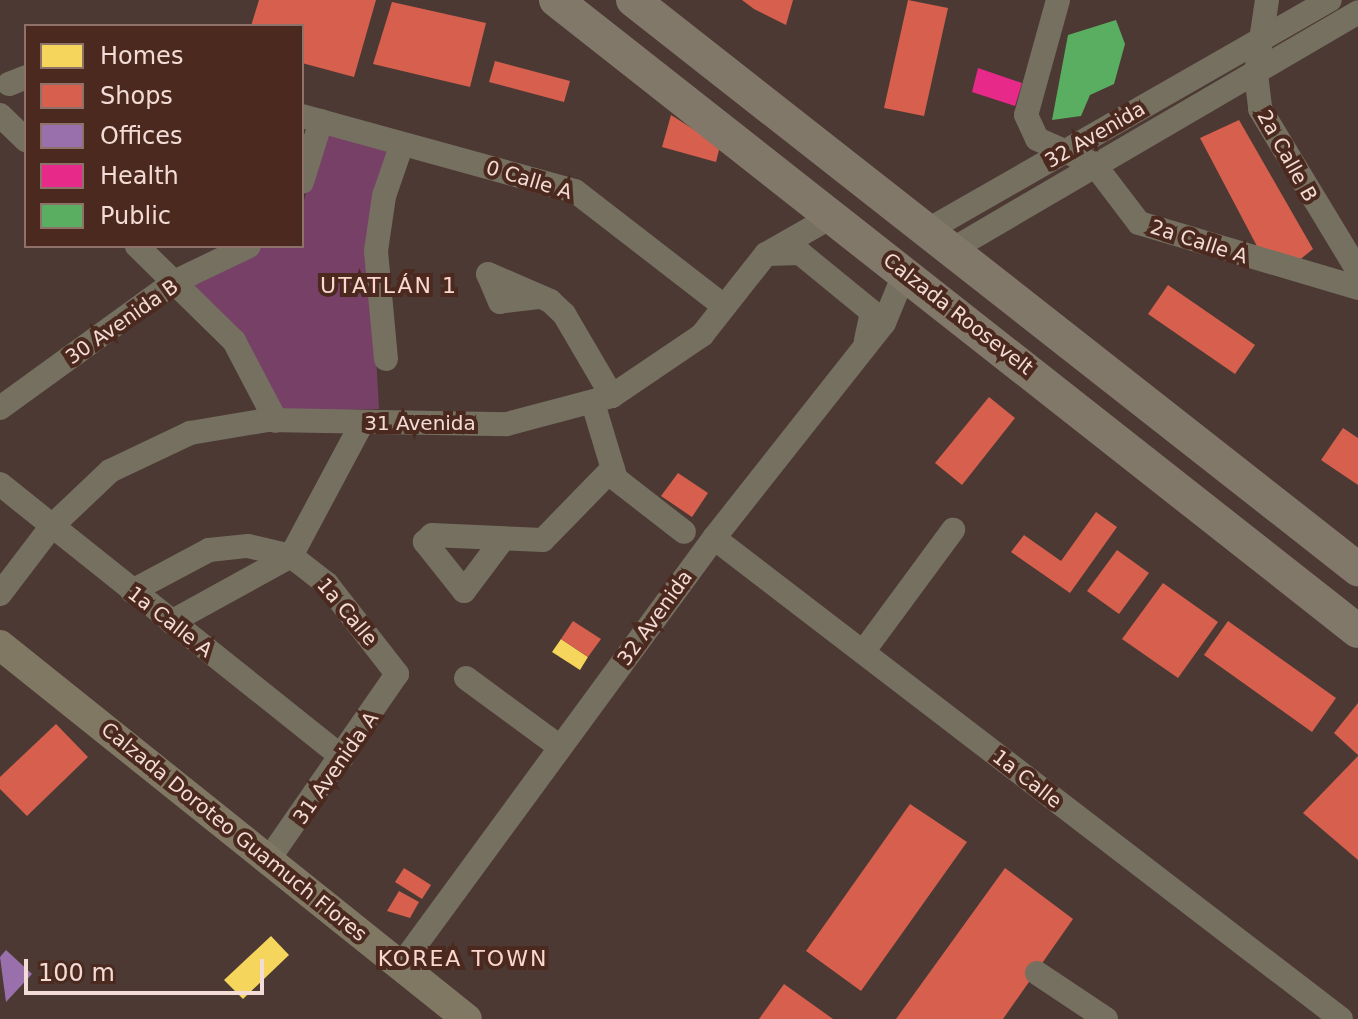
<!DOCTYPE html>
<meta charset="utf-8">
<style>
body{margin:0}
#map{position:relative;width:1358px;height:1019px;overflow:hidden;background:#4c3934;font-family:"DejaVu Sans",sans-serif}
div>[style]{position:absolute}
[style*='--x']{left:calc(var(--x)*1px);top:calc(var(--y)*1px);width:calc(var(--w)*1px);rotate:calc(var(--a)*1deg)}
.green>*{inset:0;background:#774167}
.homes>*{inset:0;background:#f6d55c}
.shops>*{inset:0;background:#d6604d}
.offices>*{inset:0;background:#9970ab}
.health>*{inset:0;background:#e7298a}
.public>*{inset:0;background:#5aae61}
.minor>*{height:24px;margin:-12px;padding:0 12px;transform-origin:12px;border-radius:12px;background:#767060}
.major>*{height:30px;margin:-15px;padding:0 15px;transform-origin:15px;border-radius:15px;background:#817864}
.highway>*{height:34px;margin:-17px;padding:0 17px;transform-origin:17px;border-radius:17px;background:#827869}
span{translate:-50% -50%;white-space:nowrap;text-align:center;line-height:1.15;-webkit-text-stroke:8px #4b291f;paint-order:stroke}
.street-label{font-size:20px;color:#f2dcd5}
.neighbourhood-label{font-size:22px;color:#fbd7cd;letter-spacing:2px}
.legend{position:absolute;left:24px;top:24px;width:280px;height:224px;box-sizing:border-box;background:#4b291f;border:2px solid #8e7168;margin:0;padding:10px 14px;list-style:none;font-size:24px;color:#f2dcd5}
.legend li{display:flex;align-items:center;gap:16px;height:40px}
.legend b{width:40px;border:2px solid #8e7168}
.scale{position:absolute;left:24px;top:959px;width:240px;height:36px;box-sizing:border-box;border:4px solid #f2dcd5;border-top:0;padding-left:10px;font-size:24px;line-height:28px;white-space:nowrap;color:#f2dcd5;-webkit-text-stroke:6px #4b291f;paint-order:stroke}
</style>
<div id="map">
<div class="green">
<i style="clip-path:polygon(326px 127px,404px 150px,372px 285px,379px 409px,284px 411px,190px 287px,260px 246px,302px 246px,302px 207px)"></i>
</div>
<div class="homes">
<i style="clip-path:polygon(561px 639px,588px 657px,580px 670px,552px 652px)"></i>
<i style="clip-path:polygon(271px 936px,289px 955px,243px 999px,224px 980px)"></i>
</div>
<div class="shops">
<i style="clip-path:polygon(259px 0,376px 0,354px 77px,302px 63px,302px 26px,251px 26px)"></i>
<i style="clip-path:polygon(742px 0,793px 0,786px 25px,754px 9px)"></i>
<i style="clip-path:polygon(908px 0,948px 8px,924px 116px,884px 108px)"></i>
<i style="clip-path:polygon(392px 2px,486px 23px,470px 87px,373px 64px)"></i>
<i style="clip-path:polygon(495px 61px,570px 81px,564px 102px,489px 82px)"></i>
<i style="clip-path:polygon(671px 115px,720px 146px,716px 162px,662px 147px)"></i>
<i style="clip-path:polygon(1239px 120px,1313px 249px,1297px 262px,1259px 250px,1200px 138px)"></i>
<i style="clip-path:polygon(1168px 285px,1255px 345px,1235px 374px,1148px 314px)"></i>
<i style="clip-path:polygon(989px 397px,1015px 418px,962px 485px,935px 463px)"></i>
<i style="clip-path:polygon(1343px 428px,1358px 438px,1358px 485px,1321px 460px)"></i>
<i style="clip-path:polygon(678px 473px,708px 493px,692px 517px,661px 496px)"></i>
<i style="clip-path:polygon(1096px 512px,1117px 527px,1070px 593px,1011px 552px,1024px 535px,1061px 561px)"></i>
<i style="clip-path:polygon(1117px 550px,1149px 573px,1119px 614px,1087px 591px)"></i>
<i style="clip-path:polygon(1163px 583px,1218px 622px,1178px 678px,1122px 639px)"></i>
<i style="clip-path:polygon(573px 621px,601px 639px,588px 657px,561px 639px)"></i>
<i style="clip-path:polygon(1228px 621px,1336px 698px,1312px 732px,1204px 655px)"></i>
<i style="clip-path:polygon(1358px 703px,1358px 755px,1334px 733px)"></i>
<i style="clip-path:polygon(56px 724px,88px 757px,27px 816px,0 789px,0 777px)"></i>
<i style="clip-path:polygon(1358px 756px,1358px 860px,1303px 813px)"></i>
<i style="clip-path:polygon(910px 804px,967px 842px,861px 991px,806px 951px)"></i>
<i style="clip-path:polygon(404px 868px,431px 885px,422px 899px,395px 882px)"></i>
<i style="clip-path:polygon(1005px 868px,1073px 919px,1003px 1019px,896px 1019px)"></i>
<i style="clip-path:polygon(399px 891px,419px 902px,410px 918px,387px 911px)"></i>
<i style="clip-path:polygon(784px 984px,833px 1019px,759px 1019px)"></i>
</div>
<div class="offices">
<i style="clip-path:polygon(6px 950px,32px 974px,6px 1002px,0 957px)"></i>
</div>
<div class="health">
<i style="clip-path:polygon(978px 68px,1022px 83px,1015px 106px,972px 92px)"></i>
</div>
<div class="public">
<i style="clip-path:polygon(1116px 20px,1125px 44px,1114px 84px,1090px 95px,1081px 116px,1052px 120px,1068px 35px)"></i>
</div>
<div class="minor">
<i style="--x:1058;--y:0;--w:119;--a:105.5"></i>
<i style="--x:1026;--y:115;--w:26;--a:65"></i>
<i style="--x:1037;--y:139;--w:62;--a:23.7"></i>
<i style="--x:1094;--y:164;--w:74;--a:52.7"></i>
<i style="--x:1139;--y:223;--w:228;--a:16.5"></i>
<i style="--x:1267;--y:0;--w:75;--a:98.5"></i>
<i style="--x:1256;--y:74;--w:35;--a:83"></i>
<i style="--x:1260;--y:109;--w:189;--a:58.8"></i>
<i style="--x:9;--y:84;--w:18;--a:-22"></i>
<i style="--x:0;--y:115;--w:36;--a:44"></i>
<i style="--x:302;--y:116;--w:283;--a:15.4"></i>
<i style="--x:575;--y:191;--w:188;--a:37.7"></i>
<i style="--x:302;--y:182;--w:64;--a:-72.7"></i>
<i style="--x:928;--y:230;--w:463;--a:-29.8"></i>
<i style="--x:137;--y:246;--w:136;--a:44.4"></i>
<i style="--x:234;--y:341;--w:90;--a:62.3"></i>
<i style="--x:953;--y:249;--w:469;--a:-30.3"></i>
<i style="--x:768;--y:254;--w:32;--a:-2"></i>
<i style="--x:800;--y:253;--w:93;--a:39.3"></i>
<i style="--x:872;--y:312;--w:30;--a:102"></i>
<i style="--x:538;--y:297;--w:38;--a:173"></i>
<i style="--x:500;--y:302;--w:30;--a:-113"></i>
<i style="--x:488;--y:274;--w:68;--a:23.5"></i>
<i style="--x:550;--y:301;--w:19;--a:43"></i>
<i style="--x:564;--y:314;--w:95;--a:59.7"></i>
<i style="--x:386;--y:359;--w:108;--a:-95.3"></i>
<i style="--x:376;--y:251;--w:56;--a:-81.7"></i>
<i style="--x:384;--y:196;--w:55;--a:-70.9"></i>
<i style="--x:593;--y:403;--w:79;--a:73.2"></i>
<i style="--x:616;--y:479;--w:86;--a:37.9"></i>
<i style="--x:0;--y:408;--w:215;--a:-35.9"></i>
<i style="--x:174;--y:282;--w:83;--a:-25.6"></i>
<i style="--x:0;--y:484;--w:438;--a:38.6"></i>
<i style="--x:714;--y:538;--w:790;--a:37.49"></i>
<i style="--x:500;--y:543;--w:60;--a:126.9"></i>
<i style="--x:464;--y:591;--w:63;--a:-128.5"></i>
<i style="--x:425;--y:542;--w:10;--a:-45"></i>
<i style="--x:432;--y:535;--w:111;--a:2.6"></i>
<i style="--x:543;--y:540;--w:100;--a:-45.8"></i>
<i style="--x:132;--y:591;--w:87;--a:-28"></i>
<i style="--x:209;--y:550;--w:39;--a:-6"></i>
<i style="--x:248;--y:546;--w:44;--a:13.1"></i>
<i style="--x:291;--y:556;--w:46;--a:37.9"></i>
<i style="--x:327;--y:584;--w:114;--a:52.1"></i>
<i style="--x:397;--y:674;--w:225;--a:124.7"></i>
<i style="--x:0;--y:594;--w:84;--a:-52.7"></i>
<i style="--x:51;--y:527;--w:81;--a:-43.5"></i>
<i style="--x:110;--y:471;--w:89;--a:-25.4"></i>
<i style="--x:190;--y:433;--w:79;--a:-9.5"></i>
<i style="--x:268;--y:420;--w:239;--a:1"></i>
<i style="--x:507;--y:424;--w:109;--a:-14.9"></i>
<i style="--x:612;--y:396;--w:109;--a:-34.1"></i>
<i style="--x:702;--y:335;--w:103;--a:-51.7"></i>
<i style="--x:766;--y:254;--w:77;--a:-29.6"></i>
<i style="--x:171;--y:622;--w:137;--a:-28.8"></i>
<i style="--x:291;--y:556;--w:151;--a:-61.9"></i>
<i style="--x:863;--y:652;--w:152;--a:-53.6"></i>
<i style="--x:466;--y:678;--w:117;--a:36.3"></i>
<i style="--x:401;--y:965;--w:529;--a:-53.76"></i>
<i style="--x:714;--y:538;--w:274;--a:-51.7"></i>
<i style="--x:884;--y:323;--w:55;--a:-67.6"></i>
<i style="--x:1037;--y:973;--w:83;--a:33.7"></i>
</div>
<div class="major">
<i style="--x:0;--y:645;--w:598;--a:38.69"></i>
</div>
<div class="highway">
<i style="--x:556;--y:0;--w:1020;--a:38.2"></i>
<i style="--x:633;--y:0;--w:922;--a:38.13"></i>
</div>
<div class="street-label">
<span style="left:1095px;top:135px;rotate:-30deg">32 Avenida</span>
<span style="left:1287px;top:156px;rotate:61deg">2a Calle B</span>
<span style="left:529px;top:180px;rotate:17deg">0 Calle A</span>
<span style="left:1199px;top:242px;rotate:18deg">2a Calle A</span>
<span style="left:958px;top:314px;rotate:38deg">Calzada Roosevelt</span>
<span style="left:122px;top:322px;rotate:-35deg">30 Avenida B</span>
<span style="left:420px;top:423px">31 Avenida</span>
<span style="left:347px;top:612px;rotate:50deg">1a Calle</span>
<span style="left:655px;top:618px;rotate:-54deg">32 Avenida</span>
<span style="left:170px;top:622px;rotate:38deg">1a Calle A</span>
<span style="left:336px;top:768px;rotate:-55deg">31 Avenida A</span>
<span style="left:1027px;top:779px;rotate:38deg">1a Calle</span>
<span style="left:234px;top:832px;rotate:39deg">Calzada Doroteo Guamuch Flores</span>
</div>
<div class="neighbourhood-label">
<span style="left:389px;top:286px">UTATLÁN 1</span>
<span style="left:463px;top:959px">KOREA TOWN</span>
</div>
<ul class="legend">
<li><b style="height:22px;background:#f6d55c"></b>Homes</li>
<li><b style="height:22px;background:#d6604d"></b>Shops</li>
<li><b style="height:22px;background:#9970ab"></b>Offices</li>
<li><b style="height:22px;background:#e7298a"></b>Health</li>
<li><b style="height:22px;background:#5aae61"></b>Public</li>
</ul>
<div class="scale">100 m</div>
</div>
